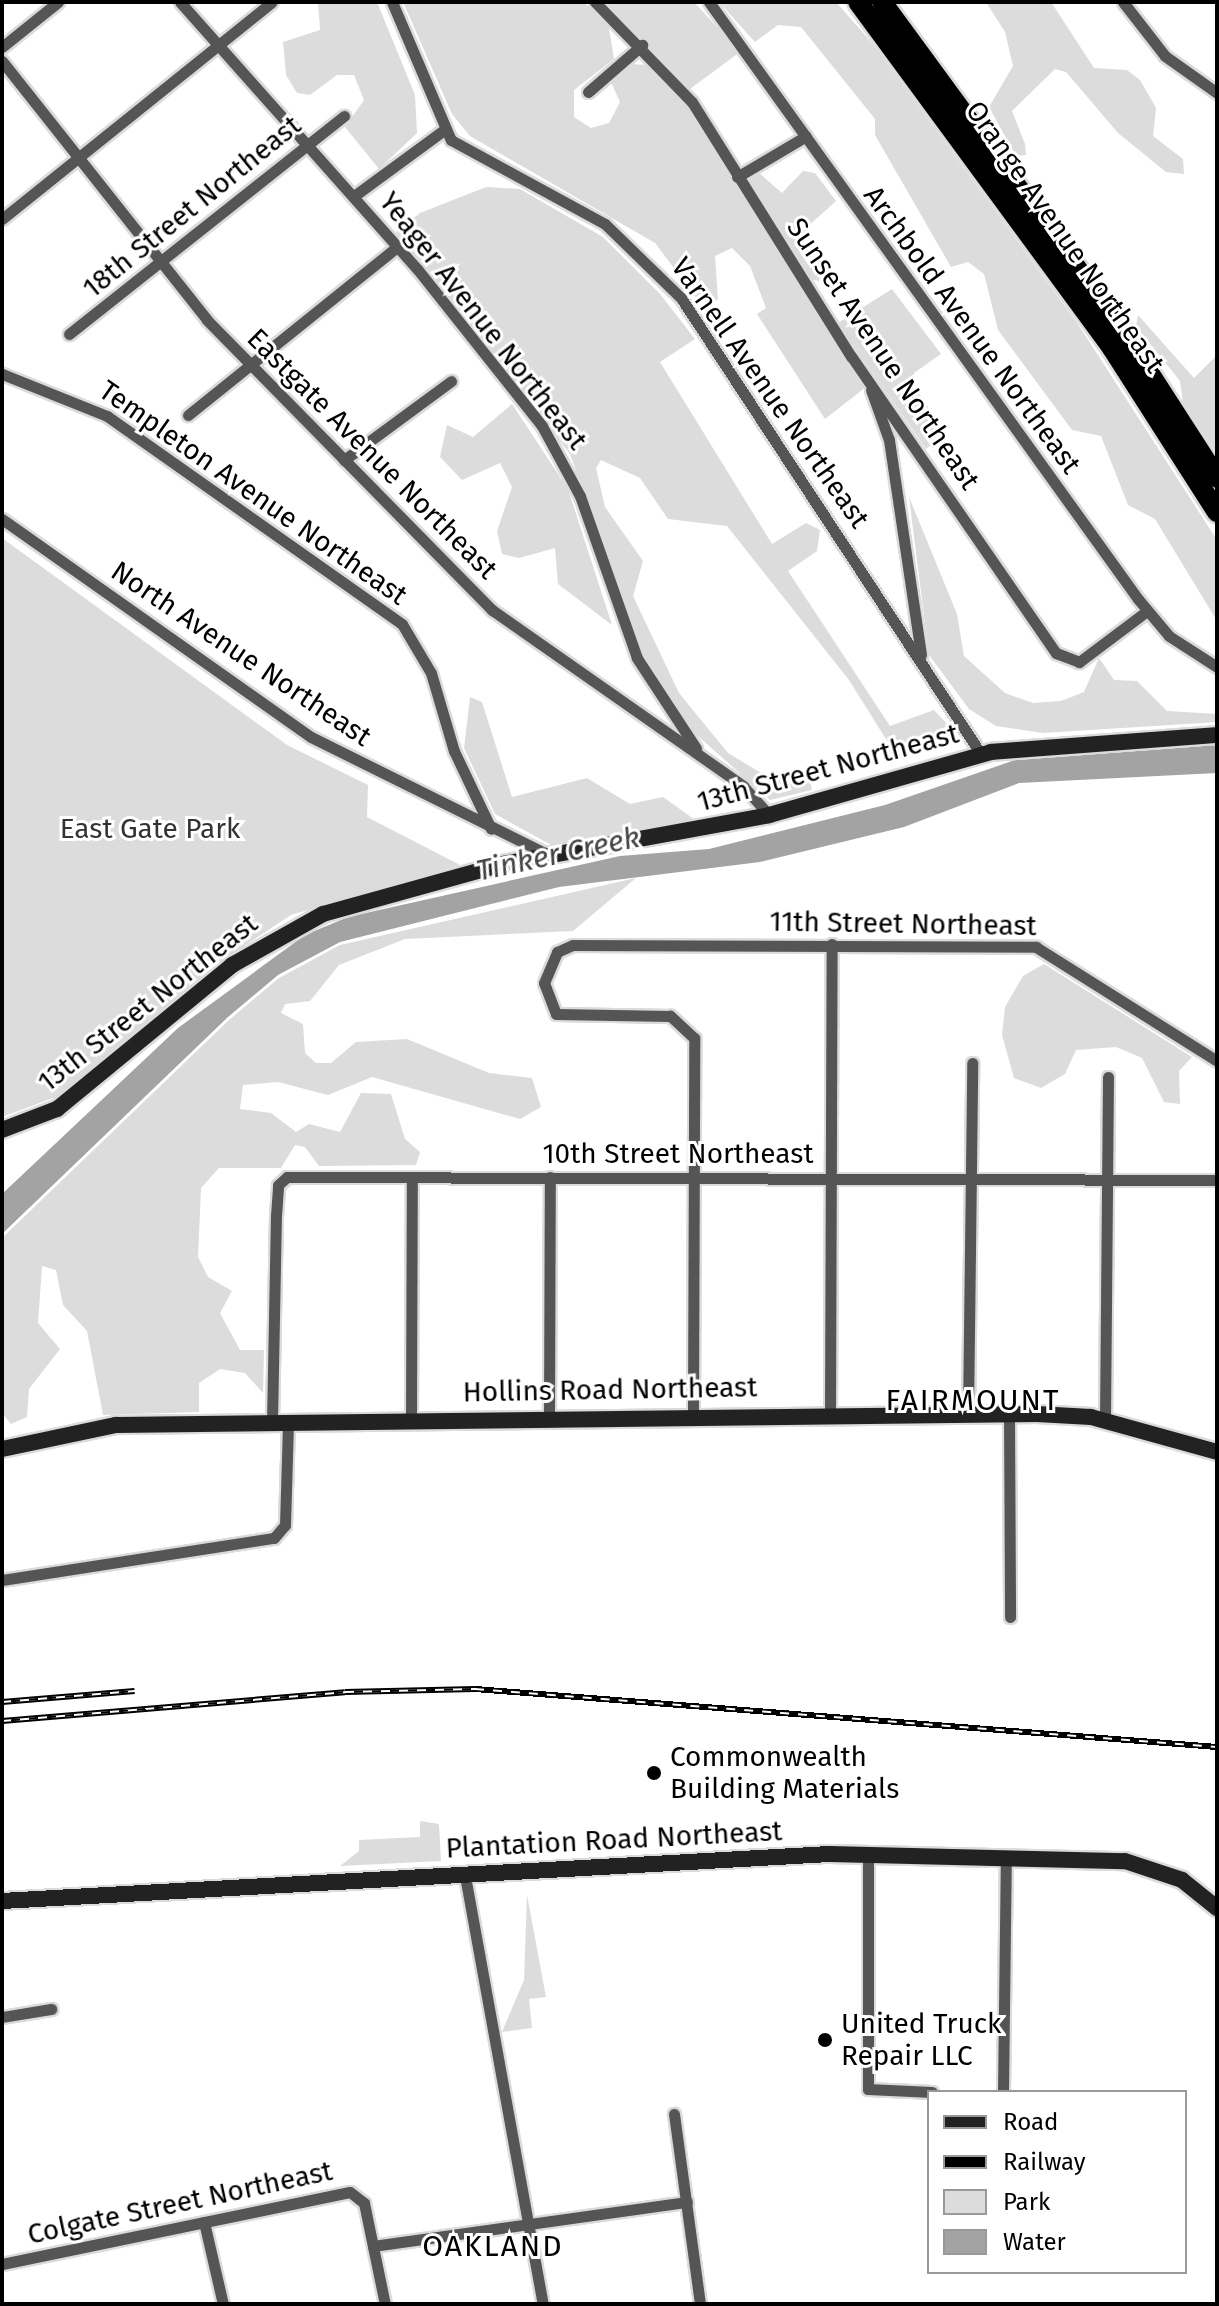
<!DOCTYPE html>
<style>
body{margin:0}
#map{position:relative;width:1219px;height:2306px;overflow:hidden;background:#fff;font-family:"Fira Sans",sans-serif}
div>[style]{position:absolute}
[style*='--x']{left:calc(var(--x)*1px);top:calc(var(--y)*1px);width:calc(var(--w)*1px);rotate:calc(var(--a)*1deg)}
.green>*{inset:0;background:#dcdcdc}
.water>*{inset:0;background:#a3a3a3}
.roads{filter:drop-shadow(2px 0 #dbdbdb) drop-shadow(-2px 0 #dbdbdb) drop-shadow(0 2px #dbdbdb) drop-shadow(0 -2px #dbdbdb)}
.street>*{height:11px;margin:-5.5px;padding:0 5.5px;transform-origin:5.5px;border-radius:5.5px;background:#555}
.secondary>*{height:16px;margin:-8px;padding:0 8px;transform-origin:8px;border-radius:8px;background:#222}
.highway>*{height:20px;margin:-10px;padding:0 10px;transform-origin:10px;border-radius:10px;background:#000}
.rail>*{height:6px;margin-top:-3px;transform-origin:0;background:repeating-linear-gradient(90deg,#fff 0 9px,#000 0 18px);box-sizing:border-box;border-block:2px solid #000}
.dots>*{width:22px;height:22px;translate:-50% -50%;box-sizing:border-box;border:4px solid #fff;border-radius:50%}
span{translate:-50% -50%;white-space:nowrap;text-align:center;line-height:1.15;-webkit-text-stroke:6px #fff;paint-order:stroke}
.street-label{font-size:28px;color:#000}
.park-label{font-size:28px;color:#333}
.poi-label{font-size:28px;color:#000}
.left{translate:0 -50%;text-align:left}
.water-label{font-size:30px;color:#444;font-style:italic}
.neighbourhood-label{font-size:30px;color:#000;letter-spacing:2px}
.frame{position:absolute;inset:0;border:4px solid #000;pointer-events:none}
.legend{position:absolute;left:927px;top:2090px;width:260px;height:184px;box-sizing:border-box;background:#fff;border:2px solid #999;margin:0;padding:10px 14px;list-style:none;font-size:24px;color:#000}
.legend li{display:flex;align-items:center;gap:16px;height:40px}
.legend b{width:40px;border:2px solid #999}
</style>
<div id="map">
<div class="green">
<i style="clip-path:polygon(318px 2px,377px 2px,415px 95px,417px 133px,379px 169px,345px 127px,364px 100px,354px 75px,337px 75px,310px 95px,297px 93px,286px 75px,283px 42px,320px 30px)"></i>
<i style="clip-path:polygon(403px 2px,583px 2px,608px 22px,614px 59px,574px 90px,574px 117px,591px 128px,609px 123px,620px 102px,610px 80px,627px 64px,651px 65px,688px 108px,866px 387px,825px 419px,757px 314px,766px 308px,750px 266px,732px 248px,715px 256px,718px 299px,704px 308px,655px 243px,470px 136px,452px 114px)"></i>
<i style="clip-path:polygon(605px 2px,694px 2px,740px 52px,690px 89px)"></i>
<i style="clip-path:polygon(719px 2px,836px 2px,873px 44px,1076px 321px,1217px 540px,1217px 621px,1155px 519px,1128px 505px,1101px 436px,1072px 430px,998px 330px,984px 274px,968px 262px,951px 267px,875px 135px,875px 119px,801px 27px,778px 25px,755px 42px)"></i>
<i style="clip-path:polygon(986px 2px,1051px 2px,1094px 68px,1127px 70px,1140px 80px,1156px 108px,1153px 136px,1183px 159px,1184px 174px,1166px 172px,1118px 133px,1066px 72px,1055px 69px,1012px 111px,1025px 144px,1026px 155px,1016px 156px,989px 107px,1013px 66px,1005px 32px)"></i>
<i style="clip-path:polygon(757px 171px,782px 193px,803px 171px,815px 173px,836px 201px,805px 229px,808px 251px,824px 264px,819px 281px,808px 279px,745px 179px)"></i>
<i style="clip-path:polygon(486px 187px,520px 189px,603px 237px,660px 294px,695px 339px,660px 362px,772px 544px,806px 523px,820px 530px,817px 551px,788px 571px,890px 726px,934px 710px,950px 727px,949px 744px,894px 752px,849px 680px,727px 526px,668px 519px,640px 478px,601px 460px,596px 468px,605px 507px,643px 561px,633px 596px,679px 693px,728px 753px,766px 776px,810px 781px,812px 790px,770px 800px,690px 729px,638px 645px,570px 454px,396px 232px,420px 213px)"></i>
<i style="clip-path:polygon(892px 289px,941px 354px,914px 373px,913px 385px,946px 433px,926px 449px,838px 323px)"></i>
<i style="clip-path:polygon(1138px 315px,1194px 378px,1217px 355px,1217px 454px,1183px 403px,1180px 381px,1136px 326px)"></i>
<i style="clip-path:polygon(512px 404px,568px 489px,612px 625px,558px 584px,555px 548px,519px 558px,502px 554px,497px 531px,512px 487px,500px 463px,462px 480px,440px 457px,447px 425px,473px 437px)"></i>
<i style="clip-path:polygon(909px 497px,957px 614px,964px 656px,1005px 693px,1033px 703px,1061px 701px,1084px 692px,1099px 658px,1114px 680px,1137px 681px,1167px 711px,1217px 714px,1217px 722px,1043px 733px,996px 726px,969px 709px,929px 655px)"></i>
<i style="clip-path:polygon(2px 538px,287px 745px,368px 785px,367px 817px,460px 865px,291px 915px,214px 966px,61px 1095px,2px 1117px)"></i>
<i style="clip-path:polygon(470px 697px,482px 702px,512px 797px,587px 778px,630px 804px,663px 797px,698px 822px,553px 846px,495px 814px,464px 748px)"></i>
<i style="clip-path:polygon(636px 878px,573px 931px,405px 939px,339px 965px,310px 1001px,285px 1004px,281px 1013px,303px 1024px,305px 1053px,316px 1063px,331px 1063px,356px 1042px,407px 1039px,489px 1073px,532px 1078px,541px 1107px,520px 1119px,372px 1077px,328px 1095px,278px 1082px,243px 1085px,240px 1109px,271px 1113px,296px 1132px,309px 1124px,340px 1132px,361px 1093px,391px 1094px,405px 1139px,420px 1152px,416px 1165px,319px 1166px,305px 1147px,295px 1145px,281px 1168px,219px 1168px,201px 1188px,198px 1257px,208px 1277px,232px 1291px,220px 1313px,240px 1350px,264px 1350px,263px 1393px,245px 1373px,220px 1369px,199px 1383px,199px 1412px,103px 1415px,87px 1331px,63px 1305px,56px 1270px,42px 1266px,38px 1323px,60px 1349px,29px 1389px,27px 1417px,11px 1424px,2px 1413px,2px 1238px,229px 1020px,279px 978px,340px 945px)"></i>
<i style="clip-path:polygon(1044px 964px,1192px 1057px,1179px 1071px,1180px 1104px,1164px 1102px,1142px 1058px,1116px 1047px,1076px 1050px,1065px 1074px,1041px 1088px,1014px 1078px,1002px 1035px,1005px 1007px,1023px 976px)"></i>
<i style="clip-path:polygon(420px 1821px,439px 1824px,441px 1861px,340px 1866px,359px 1851px,359px 1840px,420px 1837px)"></i>
<i style="clip-path:polygon(527px 1895px,546px 1997px,529px 1999px,532px 2028px,502px 2032px,524px 1980px)"></i>
</div>
<div class="water">
<i style="clip-path:polygon(1217px 745px,1217px 773px,1019px 783px,904px 827px,760px 862px,559px 887px,340px 942px,278px 975px,228px 1017px,2px 1234px,2px 1194px,178px 1028px,305px 935px,348px 917px,620px 856px,709px 849px,885px 805px,1015px 760px)"></i>
</div>
<div class="roads">
<div class="street">
<i style="--x:180;--y:2;--w:358;--a:48.4"></i>
<i style="--x:418;--y:270;--w:199;--a:51.5"></i>
<i style="--x:542;--y:426;--w:80;--a:61.5"></i>
<i style="--x:580;--y:496;--w:172;--a:70.6"></i>
<i style="--x:637;--y:658;--w:108;--a:56.8"></i>
<i style="--x:392;--y:2;--w:150;--a:66.9"></i>
<i style="--x:451;--y:140;--w:175;--a:28.6"></i>
<i style="--x:605;--y:224;--w:106;--a:44.2"></i>
<i style="--x:681;--y:298;--w:546;--a:56.66"></i>
<i style="--x:595;--y:2;--w:139;--a:45.9"></i>
<i style="--x:692;--y:102;--w:300;--a:58"></i>
<i style="--x:851;--y:356;--w:361;--a:55.4"></i>
<i style="--x:1056;--y:653;--w:25;--a:21"></i>
<i style="--x:1079;--y:662;--w:85;--a:-36.9"></i>
<i style="--x:709;--y:2;--w:735;--a:54.3"></i>
<i style="--x:1138;--y:599;--w:48;--a:50"></i>
<i style="--x:1169;--y:636;--w:57;--a:32.9"></i>
<i style="--x:1123;--y:2;--w:68;--a:52.1"></i>
<i style="--x:1165;--y:56;--w:64;--a:35.4"></i>
<i style="--x:2;--y:47;--w:72;--a:-38.8"></i>
<i style="--x:2;--y:61;--w:330;--a:51.6"></i>
<i style="--x:207;--y:320;--w:407;--a:45.5"></i>
<i style="--x:492;--y:610;--w:307;--a:35"></i>
<i style="--x:743;--y:786;--w:39;--a:48"></i>
<i style="--x:588;--y:92;--w:72;--a:-41"></i>
<i style="--x:737;--y:177;--w:80;--a:-30.7"></i>
<i style="--x:354;--y:196;--w:112;--a:-36.3"></i>
<i style="--x:2;--y:219;--w:346;--a:-38.8"></i>
<i style="--x:69;--y:334;--w:351;--a:-38.4"></i>
<i style="--x:2;--y:374;--w:113;--a:21.8"></i>
<i style="--x:107;--y:416;--w:361;--a:35.2"></i>
<i style="--x:402;--y:624;--w:57;--a:59.4"></i>
<i style="--x:431;--y:673;--w:81;--a:73.6"></i>
<i style="--x:454;--y:751;--w:86;--a:64.6"></i>
<i style="--x:871;--y:390;--w:53;--a:70.2"></i>
<i style="--x:889;--y:440;--w:217;--a:81.5"></i>
<i style="--x:188;--y:415;--w:270;--a:-38.8"></i>
<i style="--x:344;--y:460;--w:133;--a:-36.4"></i>
<i style="--x:2;--y:519;--w:378;--a:35.2"></i>
<i style="--x:311;--y:737;--w:263;--a:26.4"></i>
<i style="--x:693;--y:1414;--w:376;--a:-89.8"></i>
<i style="--x:694;--y:1038;--w:33;--a:-137"></i>
<i style="--x:670;--y:1016;--w:114;--a:-179"></i>
<i style="--x:556;--y:1014;--w:33;--a:-111"></i>
<i style="--x:544;--y:983;--w:34;--a:-67"></i>
<i style="--x:557;--y:952;--w:17;--a:-24"></i>
<i style="--x:573;--y:945;--w:463;--a:0.2"></i>
<i style="--x:1036;--y:947;--w:214;--a:32.2"></i>
<i style="--x:830;--y:1414;--w:470;--a:-89.8"></i>
<i style="--x:968;--y:1414;--w:351;--a:-89.3"></i>
<i style="--x:1009;--y:1414;--w:203;--a:89.7"></i>
<i style="--x:549;--y:1416;--w:239;--a:-89.8"></i>
<i style="--x:411;--y:1419;--w:242;--a:-89.8"></i>
<i style="--x:1105;--y:1421;--w:344;--a:-89.5"></i>
<i style="--x:272;--y:1422;--w:206;--a:-88.9"></i>
<i style="--x:276;--y:1216;--w:31;--a:-86"></i>
<i style="--x:278;--y:1185;--w:12;--a:-42"></i>
<i style="--x:287;--y:1177;--w:930;--a:0.18"></i>
<i style="--x:2;--y:1580;--w:275;--a:-8.8"></i>
<i style="--x:274;--y:1538;--w:17;--a:-50"></i>
<i style="--x:285;--y:1525;--w:103;--a:-88.3"></i>
<i style="--x:868;--y:1855;--w:234;--a:90"></i>
<i style="--x:868;--y:2089;--w:64;--a:2.7"></i>
<i style="--x:465;--y:1876;--w:435;--a:79.7"></i>
<i style="--x:2;--y:2017;--w:50;--a:-9.3"></i>
<i style="--x:1003;--y:2092;--w:234;--a:-89.3"></i>
<i style="--x:674;--y:2114;--w:192;--a:82.2"></i>
<i style="--x:204;--y:2222;--w:84;--a:77"></i>
<i style="--x:373;--y:2246;--w:317;--a:-8"></i>
<i style="--x:2;--y:2264;--w:355;--a:-11.7"></i>
<i style="--x:350;--y:2192;--w:18;--a:38"></i>
<i style="--x:364;--y:2203;--w:103;--a:78.3"></i>
</div>
<div class="secondary">
<i style="--x:2;--y:1130;--w:59;--a:-20.9"></i>
<i style="--x:57;--y:1109;--w:227;--a:-39.4"></i>
<i style="--x:232;--y:965;--w:104;--a:-29.3"></i>
<i style="--x:323;--y:914;--w:187;--a:-15.5"></i>
<i style="--x:503;--y:864;--w:270;--a:-10.4"></i>
<i style="--x:769;--y:815;--w:231;--a:-15.8"></i>
<i style="--x:991;--y:752;--w:227;--a:-4.3"></i>
<i style="--x:2;--y:1449;--w:116;--a:-11.9"></i>
<i style="--x:116;--y:1425;--w:921;--a:-0.68"></i>
<i style="--x:1037;--y:1414;--w:54;--a:3.2"></i>
<i style="--x:1091;--y:1417;--w:131;--a:15.5"></i>
<i style="--x:2;--y:1901;--w:829;--a:-3.25"></i>
<i style="--x:830;--y:1854;--w:295;--a:1.4"></i>
<i style="--x:1125;--y:1861;--w:60;--a:18.4"></i>
<i style="--x:1182;--y:1880;--w:45;--a:38.7"></i>
</div>
<div class="highway">
<i style="--x:858;--y:2;--w:429;--a:53.7"></i>
<i style="--x:1112;--y:348;--w:195;--a:57.4"></i>
<i style="--x:882;--y:2;--w:405;--a:53.8"></i>
<i style="--x:1121;--y:329;--w:177;--a:57.2"></i>
</div>
</div>
<div class="rail">
<i style="--x:2;--y:1702;--w:133;--a:-4.7"></i>
<i style="--x:2;--y:1721;--w:344;--a:-4.8"></i>
<i style="--x:345;--y:1692;--w:130;--a:-1.3"></i>
<i style="--x:475;--y:1689;--w:744;--a:4.47"></i>
</div>
<div class="dots">
<i style="left:654px;top:1773px;background:#000"></i>
<i style="left:825px;top:2040px;background:#000"></i>
</div>
<div class="street-label">
<span style="left:192px;top:207px;rotate:-39deg">18th Street Northeast</span>
<span style="left:1065px;top:237px;rotate:55deg">Orange Avenue Northeast</span>
<span style="left:483px;top:321px;rotate:52deg">Yeager Avenue Northeast</span>
<span style="left:972px;top:330px;rotate:54deg">Archbold Avenue Northeast</span>
<span style="left:883px;top:354px;rotate:56deg">Sunset Avenue Northeast</span>
<span style="left:770px;top:393px;rotate:55deg">Varnell Avenue Northeast</span>
<span style="left:372px;top:454px;rotate:45deg">Eastgate Avenue Northeast</span>
<span style="left:253px;top:493px;rotate:35deg">Templeton Avenue Northeast</span>
<span style="left:241px;top:654px;rotate:34deg">North Avenue Northeast</span>
<span style="left:828px;top:768px;rotate:-15deg">13th Street Northeast</span>
<span style="left:903px;top:924px;rotate:1deg">11th Street Northeast</span>
<span style="left:148px;top:1003px;rotate:-38deg">13th Street Northeast</span>
<span style="left:678px;top:1154px">10th Street Northeast</span>
<span style="left:610px;top:1390px;rotate:-1deg">Hollins Road Northeast</span>
<span style="left:614px;top:1840px;rotate:-3deg">Plantation Road Northeast</span>
<span style="left:180px;top:2203px;rotate:-12deg">Colgate Street Northeast</span>
</div>
<div class="park-label">
<span style="left:150px;top:829px">East Gate Park</span>
</div>
<div class="poi-label">
<span class="left" style="left:670px;top:1773px">Commonwealth<br>Building Materials</span>
<span class="left" style="left:841px;top:2040px">United Truck<br>Repair LLC</span>
</div>
<div class="water-label">
<span style="left:558px;top:854px;rotate:-12deg">Tinker Creek</span>
</div>
<div class="neighbourhood-label">
<span style="left:973px;top:1400px">FAIRMOUNT</span>
<span style="left:493px;top:2246px">OAKLAND</span>
</div>
<div class="frame"></div>
<ul class="legend">
<li><b style="height:10px;background:#222"></b>Road</li>
<li><b style="height:10px;background:#000"></b>Railway</li>
<li><b style="height:22px;background:#dcdcdc"></b>Park</li>
<li><b style="height:22px;background:#a3a3a3"></b>Water</li>
</ul>
</div>
